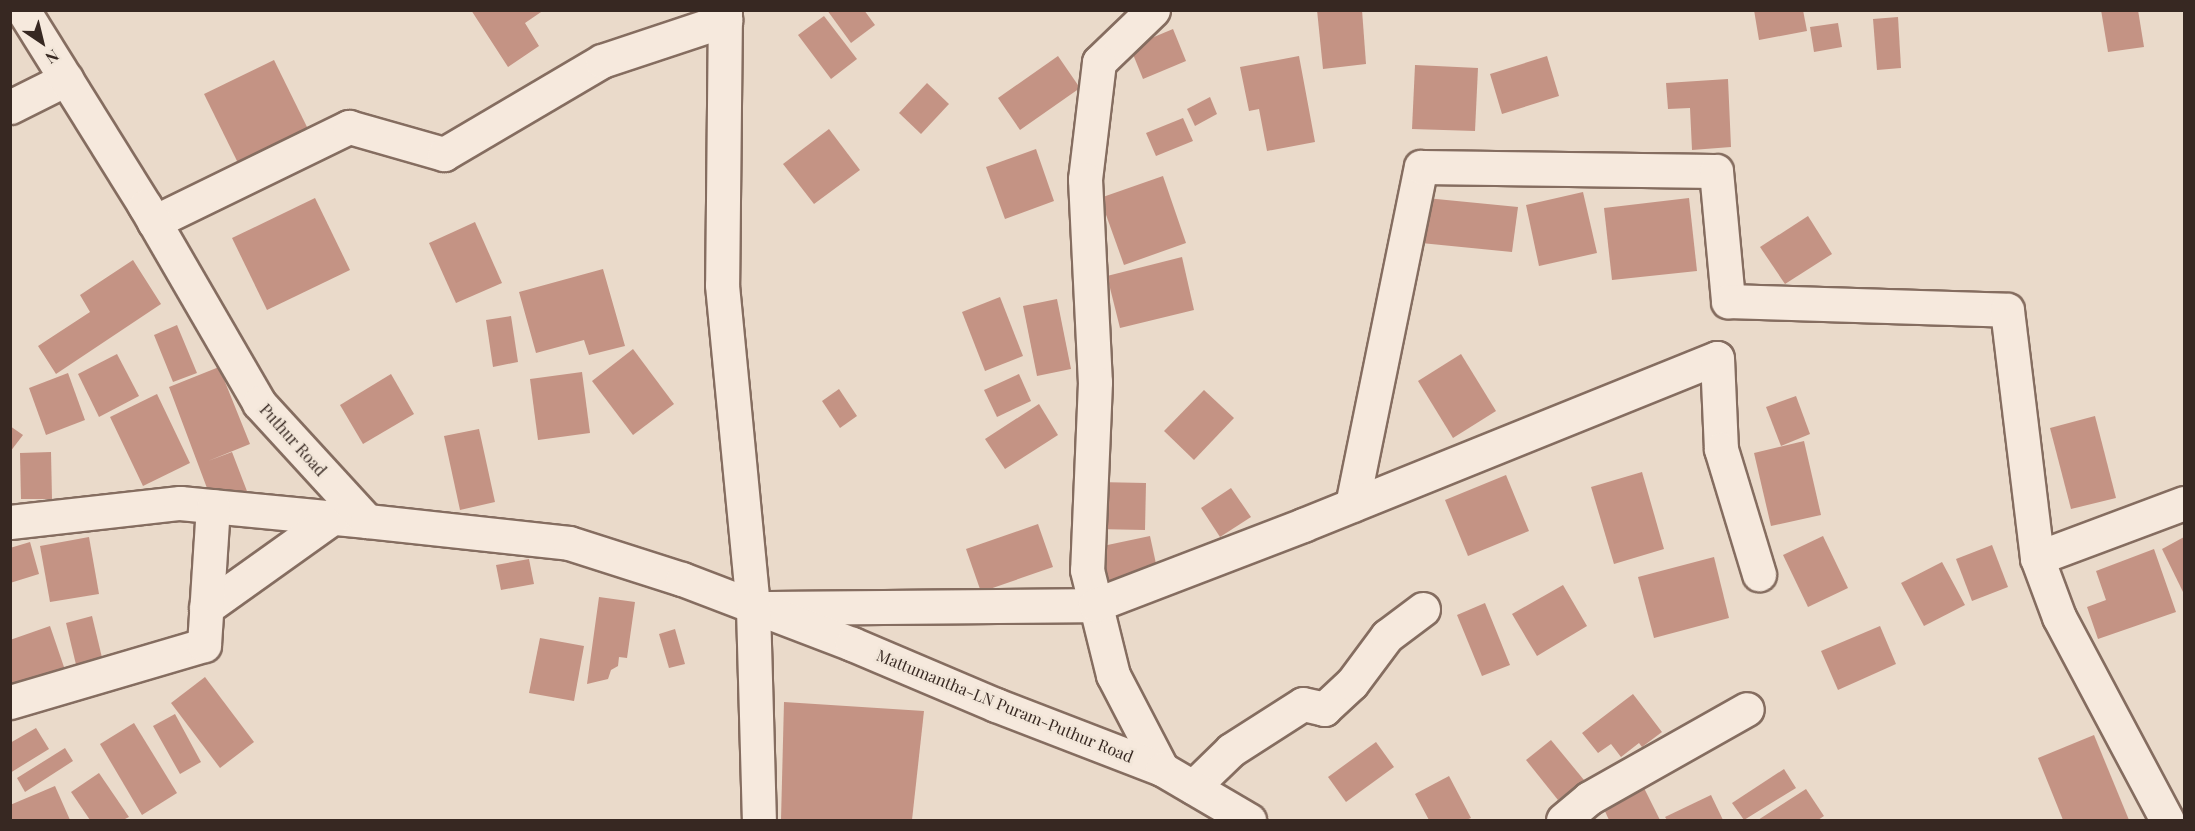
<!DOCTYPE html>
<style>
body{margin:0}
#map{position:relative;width:2195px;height:831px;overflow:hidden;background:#eadaca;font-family:"Playfair Display",serif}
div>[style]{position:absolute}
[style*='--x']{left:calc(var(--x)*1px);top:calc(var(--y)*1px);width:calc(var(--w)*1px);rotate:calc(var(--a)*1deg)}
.building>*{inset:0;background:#c49384}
.roads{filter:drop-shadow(2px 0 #856d60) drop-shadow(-2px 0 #856d60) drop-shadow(0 2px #856d60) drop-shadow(0 -2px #856d60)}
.street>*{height:33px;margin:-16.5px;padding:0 16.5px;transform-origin:16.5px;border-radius:16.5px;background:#f6e9dd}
.secondary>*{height:33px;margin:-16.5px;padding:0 16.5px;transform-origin:16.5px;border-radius:16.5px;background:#f6e9dd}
span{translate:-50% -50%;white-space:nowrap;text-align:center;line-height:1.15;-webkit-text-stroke:5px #f2e6d9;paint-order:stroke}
.street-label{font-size:16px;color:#372822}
.frame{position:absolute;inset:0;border:12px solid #372822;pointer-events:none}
.north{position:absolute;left:12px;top:12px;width:60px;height:60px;-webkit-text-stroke:4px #f2e6d9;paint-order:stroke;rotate:145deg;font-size:16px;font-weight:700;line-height:24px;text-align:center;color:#372822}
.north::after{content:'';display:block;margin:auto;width:21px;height:27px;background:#372822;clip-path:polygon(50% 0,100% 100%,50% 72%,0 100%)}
</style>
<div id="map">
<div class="building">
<i style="clip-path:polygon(471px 10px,544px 10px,525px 23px,539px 46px,508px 67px)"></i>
<i style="clip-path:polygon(827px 10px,864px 10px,875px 25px,851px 43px)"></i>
<i style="clip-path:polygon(1317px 10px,1362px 10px,1366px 64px,1323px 69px)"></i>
<i style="clip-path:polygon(1754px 10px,1803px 10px,1807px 31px,1759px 40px)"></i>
<i style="clip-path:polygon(2101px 10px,2138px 10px,2144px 47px,2108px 52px)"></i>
<i style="clip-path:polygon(824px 16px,857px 59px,831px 79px,798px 35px)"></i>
<i style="clip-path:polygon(1898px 17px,1901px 68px,1877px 70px,1873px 19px)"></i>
<i style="clip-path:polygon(1838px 23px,1842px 47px,1814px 52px,1810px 27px)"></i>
<i style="clip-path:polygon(1173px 29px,1186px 61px,1143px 79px,1130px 47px)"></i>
<i style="clip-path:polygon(1058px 56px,1080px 88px,1020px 130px,998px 98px)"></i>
<i style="clip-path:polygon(1299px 56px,1315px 142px,1267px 151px,1259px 109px,1249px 111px,1240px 67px)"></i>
<i style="clip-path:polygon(1547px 56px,1559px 96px,1502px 114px,1490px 74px)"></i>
<i style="clip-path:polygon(274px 60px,308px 129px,238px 163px,204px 94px)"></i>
<i style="clip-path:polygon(1415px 65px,1478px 68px,1475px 131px,1412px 129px)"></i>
<i style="clip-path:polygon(1728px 79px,1731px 147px,1692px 150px,1690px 108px,1668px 109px,1666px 83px)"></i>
<i style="clip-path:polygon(927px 83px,949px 104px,921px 134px,899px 113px)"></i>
<i style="clip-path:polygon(1210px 97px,1217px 114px,1195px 126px,1187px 109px)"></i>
<i style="clip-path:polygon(1183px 118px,1193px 141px,1156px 156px,1146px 133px)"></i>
<i style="clip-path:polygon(829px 129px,860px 170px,814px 204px,783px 164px)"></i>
<i style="clip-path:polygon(1036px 149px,1054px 201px,1005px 219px,986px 167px)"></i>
<i style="clip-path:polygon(1163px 176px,1186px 243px,1124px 265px,1100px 198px)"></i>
<i style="clip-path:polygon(1583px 192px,1597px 253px,1539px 266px,1526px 205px)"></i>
<i style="clip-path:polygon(315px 198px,350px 270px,267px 310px,232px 238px)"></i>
<i style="clip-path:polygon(1426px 198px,1518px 207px,1512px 252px,1421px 243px)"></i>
<i style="clip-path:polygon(1689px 198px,1697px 271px,1612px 280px,1604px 208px)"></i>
<i style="clip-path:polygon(1808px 216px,1832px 254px,1785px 284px,1760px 247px)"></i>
<i style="clip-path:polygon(475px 222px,502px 283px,456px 303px,429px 243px)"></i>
<i style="clip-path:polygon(1182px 257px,1194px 310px,1120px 328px,1107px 276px)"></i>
<i style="clip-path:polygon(133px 260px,161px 304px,56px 374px,38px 346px,90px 312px,80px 295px)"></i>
<i style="clip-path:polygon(603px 269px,625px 346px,589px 355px,584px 340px,536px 353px,519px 292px)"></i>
<i style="clip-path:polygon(1000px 297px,1023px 356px,985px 371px,962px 312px)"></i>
<i style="clip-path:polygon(1057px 299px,1071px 369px,1037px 376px,1023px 306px)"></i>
<i style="clip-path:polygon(511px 316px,518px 362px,493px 367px,486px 320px)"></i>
<i style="clip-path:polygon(177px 325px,197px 373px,173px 382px,154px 335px)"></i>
<i style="clip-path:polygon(633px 349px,674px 404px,633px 435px,592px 381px)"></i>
<i style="clip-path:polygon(117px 354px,139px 396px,99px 417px,78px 374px)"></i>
<i style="clip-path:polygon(1461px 354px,1496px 411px,1453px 438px,1418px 381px)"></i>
<i style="clip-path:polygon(219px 367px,250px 444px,208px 461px,232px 452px,250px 499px,216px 512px,169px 387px)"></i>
<i style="clip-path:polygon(582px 372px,590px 433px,538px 440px,530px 379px)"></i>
<i style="clip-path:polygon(68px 373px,85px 420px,46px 435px,29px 388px)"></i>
<i style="clip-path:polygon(391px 374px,414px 414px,363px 444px,340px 405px)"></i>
<i style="clip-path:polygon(1019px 374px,1031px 401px,997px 417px,984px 390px)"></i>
<i style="clip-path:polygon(839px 389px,857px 416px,840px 428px,822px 401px)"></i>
<i style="clip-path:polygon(1204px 390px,1234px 418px,1194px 460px,1164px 431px)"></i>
<i style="clip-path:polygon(157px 394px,190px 463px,143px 486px,110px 417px)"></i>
<i style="clip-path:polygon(1796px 396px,1810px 434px,1781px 446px,1766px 407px)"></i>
<i style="clip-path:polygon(1039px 404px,1058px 435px,1005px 469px,985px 439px)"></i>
<i style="clip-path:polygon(2095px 416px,2116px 498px,2071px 509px,2050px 428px)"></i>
<i style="clip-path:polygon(10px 426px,23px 435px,10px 452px)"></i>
<i style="clip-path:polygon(479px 429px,495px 502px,460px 510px,444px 436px)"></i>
<i style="clip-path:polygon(1804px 441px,1821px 515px,1771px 526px,1754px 453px)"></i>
<i style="clip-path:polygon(51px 452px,52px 499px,21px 499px,20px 453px)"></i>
<i style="clip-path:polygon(1642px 472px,1664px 549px,1614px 564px,1591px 487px)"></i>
<i style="clip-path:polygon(1506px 475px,1529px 531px,1468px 556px,1445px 500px)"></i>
<i style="clip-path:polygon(1097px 482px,1146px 483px,1145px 530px,1096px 529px)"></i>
<i style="clip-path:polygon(1231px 488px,1251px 517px,1220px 537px,1201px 508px)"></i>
<i style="clip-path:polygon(1038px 524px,1053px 567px,981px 592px,966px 549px)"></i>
<i style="clip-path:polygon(1150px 536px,1158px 573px,1106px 584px,1098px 547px)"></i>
<i style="clip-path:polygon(1823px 536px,1848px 588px,1808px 607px,1783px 555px)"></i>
<i style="clip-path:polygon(89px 537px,99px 594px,50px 602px,40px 546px)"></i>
<i style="clip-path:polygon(2184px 537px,2184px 594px,2162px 549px)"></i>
<i style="clip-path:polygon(30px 542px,39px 574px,10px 583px,10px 548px)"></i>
<i style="clip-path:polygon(1992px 545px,2008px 587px,1972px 601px,1956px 559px)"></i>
<i style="clip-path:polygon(2154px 549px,2176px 612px,2098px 639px,2087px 607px,2106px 600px,2096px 571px)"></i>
<i style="clip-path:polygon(1714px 557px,1729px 618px,1654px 638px,1638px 577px)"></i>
<i style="clip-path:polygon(529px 559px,534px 584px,501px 590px,496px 565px)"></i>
<i style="clip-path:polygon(1942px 562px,1965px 605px,1924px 626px,1901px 583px)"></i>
<i style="clip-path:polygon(1563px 585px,1587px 626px,1537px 656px,1512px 614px)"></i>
<i style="clip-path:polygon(599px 597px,635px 602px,627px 658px,619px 657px,618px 666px,611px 670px,608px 679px,587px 684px)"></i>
<i style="clip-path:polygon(1485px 603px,1510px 665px,1482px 676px,1457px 615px)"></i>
<i style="clip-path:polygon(92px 616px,104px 666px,78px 673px,66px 623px)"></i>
<i style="clip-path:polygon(50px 626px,65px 670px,10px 690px,10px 640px)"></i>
<i style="clip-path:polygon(1880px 626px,1896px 664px,1838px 690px,1821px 651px)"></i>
<i style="clip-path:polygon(675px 629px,685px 664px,669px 668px,659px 634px)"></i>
<i style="clip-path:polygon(540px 638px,584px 646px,574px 701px,529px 693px)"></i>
<i style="clip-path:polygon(205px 677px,254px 742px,220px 768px,171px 703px)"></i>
<i style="clip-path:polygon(1633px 694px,1662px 732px,1642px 747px,1639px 743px,1621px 757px,1611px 744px,1598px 753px,1582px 733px)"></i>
<i style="clip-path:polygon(784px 702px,924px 711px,912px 820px,781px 820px)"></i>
<i style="clip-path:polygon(175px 714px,201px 762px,180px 774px,153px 726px)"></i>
<i style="clip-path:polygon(134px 723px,177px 793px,142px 815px,100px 744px)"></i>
<i style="clip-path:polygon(36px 728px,49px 749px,10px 773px,10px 743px)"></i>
<i style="clip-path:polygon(2094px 735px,2129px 820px,2063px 820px,2038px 758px)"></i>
<i style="clip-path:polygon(1551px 740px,1584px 780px,1558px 800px,1526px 760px)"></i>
<i style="clip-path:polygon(1376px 742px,1394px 767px,1346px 802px,1328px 777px)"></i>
<i style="clip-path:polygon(65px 748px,73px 761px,25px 792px,17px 778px)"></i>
<i style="clip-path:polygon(1784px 769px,1796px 788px,1744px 820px,1732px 803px)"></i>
<i style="clip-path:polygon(99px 773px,129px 817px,123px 820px,90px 820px,71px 792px)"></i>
<i style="clip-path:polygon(1449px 776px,1471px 818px,1466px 820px,1429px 820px,1415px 794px)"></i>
<i style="clip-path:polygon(55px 786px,70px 820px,12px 820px,10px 805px)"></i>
<i style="clip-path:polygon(1643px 786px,1660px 820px,1609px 820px,1603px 807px)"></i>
<i style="clip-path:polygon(1806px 789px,1824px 816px,1818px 820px,1758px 820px)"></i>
<i style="clip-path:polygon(1711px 795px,1723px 820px,1667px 820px,1665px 817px)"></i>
</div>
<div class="roads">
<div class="street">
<i style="--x:1153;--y:10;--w:75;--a:136.1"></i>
<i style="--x:1099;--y:62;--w:118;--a:96.8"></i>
<i style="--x:1085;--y:179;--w:203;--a:87.2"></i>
<i style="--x:1095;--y:382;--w:188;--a:92.4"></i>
<i style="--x:1087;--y:570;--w:108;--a:76.1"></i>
<i style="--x:1113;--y:675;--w:106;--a:62.5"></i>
<i style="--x:10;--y:107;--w:63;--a:-26.6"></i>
<i style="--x:154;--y:222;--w:217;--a:-26"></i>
<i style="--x:349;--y:127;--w:99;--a:15.9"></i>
<i style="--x:444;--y:154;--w:183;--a:-30.5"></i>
<i style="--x:602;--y:61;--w:130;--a:-18.4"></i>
<i style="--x:1352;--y:505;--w:345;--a:-78.5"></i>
<i style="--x:1421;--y:167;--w:295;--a:0.8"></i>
<i style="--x:1716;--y:171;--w:131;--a:84.7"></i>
<i style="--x:1728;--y:301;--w:279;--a:1.8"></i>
<i style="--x:2007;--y:310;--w:250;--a:83.1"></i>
<i style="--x:10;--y:522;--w:171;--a:-6.4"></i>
<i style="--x:180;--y:503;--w:188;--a:5.5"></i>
<i style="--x:206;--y:608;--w:155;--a:-35.5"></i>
<i style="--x:757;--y:608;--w:338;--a:-0.5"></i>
<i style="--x:1095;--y:605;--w:223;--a:-21"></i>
<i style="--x:1303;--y:525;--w:446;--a:-22"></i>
<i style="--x:1717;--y:358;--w:91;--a:87.5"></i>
<i style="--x:1721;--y:449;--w:131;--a:73.1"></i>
<i style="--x:10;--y:702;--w:202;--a:-16.4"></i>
<i style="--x:204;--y:645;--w:139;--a:-86.3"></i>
<i style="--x:1193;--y:787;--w:53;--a:-44.2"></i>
<i style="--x:1231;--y:750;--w:85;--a:-32.6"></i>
<i style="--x:1303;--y:704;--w:22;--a:13"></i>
<i style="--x:1324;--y:709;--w:38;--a:-43"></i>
<i style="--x:1352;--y:683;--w:59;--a:-53.3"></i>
<i style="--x:1387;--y:636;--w:45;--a:-36.9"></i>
<i style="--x:1563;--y:820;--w:34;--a:-40"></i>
<i style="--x:1589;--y:798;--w:181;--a:-29.4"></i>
<i style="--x:2167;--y:820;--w:230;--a:-118"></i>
<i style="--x:2059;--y:617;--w:63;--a:-110.4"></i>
<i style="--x:2037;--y:558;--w:157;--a:-20.5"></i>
</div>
<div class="secondary">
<i style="--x:23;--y:10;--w:231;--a:58.1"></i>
<i style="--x:145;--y:206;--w:228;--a:59.9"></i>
<i style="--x:259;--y:403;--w:160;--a:47.5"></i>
<i style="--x:367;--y:521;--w:203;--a:6.2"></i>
<i style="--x:569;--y:543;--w:119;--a:17.7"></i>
<i style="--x:682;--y:579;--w:182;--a:20.9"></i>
<i style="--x:852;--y:644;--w:156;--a:23"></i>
<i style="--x:996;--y:705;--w:178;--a:21.1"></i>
<i style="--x:1162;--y:769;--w:101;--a:30.4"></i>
<i style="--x:725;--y:10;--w:275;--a:90.6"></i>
<i style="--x:722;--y:285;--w:324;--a:84.5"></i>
<i style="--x:753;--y:608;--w:212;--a:88.4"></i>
</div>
</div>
<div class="street-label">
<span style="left:293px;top:440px;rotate:48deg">Puthur Road</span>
<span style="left:1005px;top:706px;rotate:22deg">Mattumantha-LN Puram-Puthur Road</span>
</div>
<div class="frame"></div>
<div class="north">N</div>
</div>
